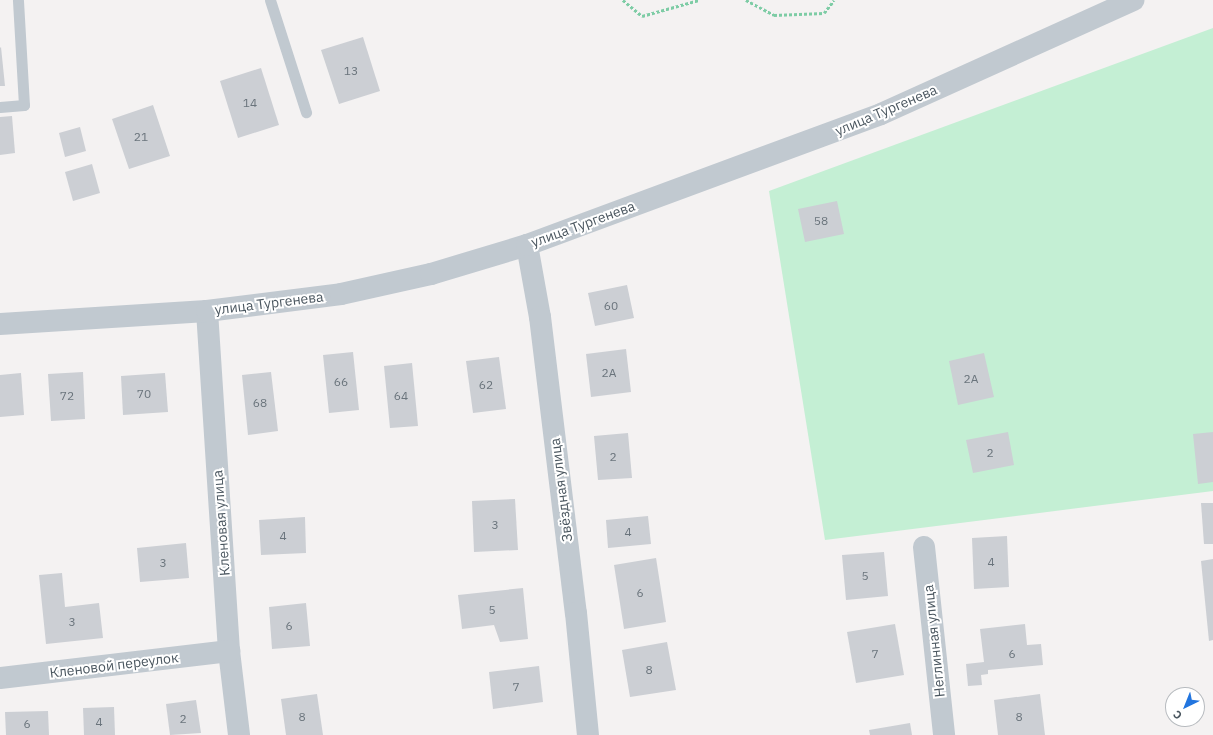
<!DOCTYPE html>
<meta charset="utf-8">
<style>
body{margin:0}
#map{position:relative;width:1213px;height:735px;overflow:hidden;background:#f4f2f2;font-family:"IBM Plex Sans",sans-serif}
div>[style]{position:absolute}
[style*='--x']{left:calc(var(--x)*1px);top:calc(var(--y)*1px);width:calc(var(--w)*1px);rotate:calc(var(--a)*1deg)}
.green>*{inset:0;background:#c4efd4}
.building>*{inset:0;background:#cccfd4}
.path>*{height:2.5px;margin-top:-1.25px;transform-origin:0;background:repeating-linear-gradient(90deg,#7dcca5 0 3px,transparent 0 5px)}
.lane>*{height:11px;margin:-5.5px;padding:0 5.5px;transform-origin:5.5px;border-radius:5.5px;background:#c1c9d0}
.street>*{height:22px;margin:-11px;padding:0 11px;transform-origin:11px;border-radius:11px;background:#c1c9d0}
span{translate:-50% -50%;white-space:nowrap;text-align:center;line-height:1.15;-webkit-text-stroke:4px #fff;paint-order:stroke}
.number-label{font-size:12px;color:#6a747c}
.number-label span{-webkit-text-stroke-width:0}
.street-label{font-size:14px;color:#4a565f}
.north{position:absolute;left:1165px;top:687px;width:40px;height:40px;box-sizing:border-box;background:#fff;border:1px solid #b7bbbf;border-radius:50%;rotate:223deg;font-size:11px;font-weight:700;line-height:16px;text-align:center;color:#4a565f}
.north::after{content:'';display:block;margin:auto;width:14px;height:18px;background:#2275df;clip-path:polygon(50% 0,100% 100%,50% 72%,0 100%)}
</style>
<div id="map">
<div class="green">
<i style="clip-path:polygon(1213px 28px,1213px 491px,825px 540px,769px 191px)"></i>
</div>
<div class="building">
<i style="clip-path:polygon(363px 37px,380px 91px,339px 104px,321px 50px)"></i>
<i style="clip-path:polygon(1px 47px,5px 86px,0 86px,0 48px)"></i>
<i style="clip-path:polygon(261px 68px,279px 125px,238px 138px,220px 81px)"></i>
<i style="clip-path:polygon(153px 105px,170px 156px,129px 169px,112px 119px)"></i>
<i style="clip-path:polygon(12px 116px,15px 153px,0 155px,0 117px)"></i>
<i style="clip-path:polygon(80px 127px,86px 151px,65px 157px,59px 133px)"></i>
<i style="clip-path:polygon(92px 164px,100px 193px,73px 201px,65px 172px)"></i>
<i style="clip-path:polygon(837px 201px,844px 234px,805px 242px,798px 209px)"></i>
<i style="clip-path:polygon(627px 285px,634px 318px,595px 326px,588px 293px)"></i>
<i style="clip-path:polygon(626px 349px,631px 392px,591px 397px,586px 354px)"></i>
<i style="clip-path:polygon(353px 352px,359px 410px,329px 413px,323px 355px)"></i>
<i style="clip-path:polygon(984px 353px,994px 397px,958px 405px,949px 361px)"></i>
<i style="clip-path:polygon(499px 357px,506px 409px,473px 413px,466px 361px)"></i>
<i style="clip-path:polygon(412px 363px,418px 426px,390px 428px,384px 366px)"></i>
<i style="clip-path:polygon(83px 372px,85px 419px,51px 421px,48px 374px)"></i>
<i style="clip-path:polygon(271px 372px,278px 431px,248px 435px,242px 375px)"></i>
<i style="clip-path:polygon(21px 373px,24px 415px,0 417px,0 375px)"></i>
<i style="clip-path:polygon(165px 373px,168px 412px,123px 415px,121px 376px)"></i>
<i style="clip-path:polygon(1008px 432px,1014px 465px,973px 473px,966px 440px)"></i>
<i style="clip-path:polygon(1213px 432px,1213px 482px,1198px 484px,1193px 434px)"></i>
<i style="clip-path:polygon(628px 433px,632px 478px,598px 480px,594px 436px)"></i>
<i style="clip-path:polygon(515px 499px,518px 550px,474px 552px,472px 501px)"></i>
<i style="clip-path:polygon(1201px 503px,1213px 503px,1213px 544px,1204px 544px)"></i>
<i style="clip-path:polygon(648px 516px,651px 544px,608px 548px,606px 520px)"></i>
<i style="clip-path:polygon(305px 517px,306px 553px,261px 555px,259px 520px)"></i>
<i style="clip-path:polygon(1007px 536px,1009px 587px,974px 589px,972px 538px)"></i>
<i style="clip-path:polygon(186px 543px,189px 578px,140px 582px,137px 548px)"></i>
<i style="clip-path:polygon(884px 552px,888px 596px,846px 600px,842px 555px)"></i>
<i style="clip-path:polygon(656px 558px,666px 622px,624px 629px,614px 565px)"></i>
<i style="clip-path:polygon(1213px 559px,1213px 640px,1209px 641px,1201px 561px)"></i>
<i style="clip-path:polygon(62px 573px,65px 607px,99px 603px,103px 638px,46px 644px,39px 575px)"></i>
<i style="clip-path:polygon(523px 588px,528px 639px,500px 642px,494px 625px,462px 629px,458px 595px)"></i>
<i style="clip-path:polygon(306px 603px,310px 646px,272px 649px,269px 607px)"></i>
<i style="clip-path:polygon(895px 624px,904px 675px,856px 683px,847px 632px)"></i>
<i style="clip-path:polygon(1025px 624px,1027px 645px,1041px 644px,1043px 665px,988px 670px,988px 674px,981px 675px,982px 685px,968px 686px,966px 664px,984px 662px,980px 629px)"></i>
<i style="clip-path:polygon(667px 642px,676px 690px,630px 697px,622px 650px)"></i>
<i style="clip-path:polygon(539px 666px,543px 702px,493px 709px,489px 672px)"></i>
<i style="clip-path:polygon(317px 694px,323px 735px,286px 735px,281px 699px)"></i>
<i style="clip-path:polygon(1040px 694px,1045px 735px,998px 735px,994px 700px)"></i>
<i style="clip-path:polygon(196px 700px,201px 733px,170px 735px,166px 704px)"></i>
<i style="clip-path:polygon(114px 707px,115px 735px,84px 735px,83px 708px)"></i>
<i style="clip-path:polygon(48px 711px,49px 735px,6px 735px,5px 712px)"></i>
<i style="clip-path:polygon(910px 723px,912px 735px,870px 735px,869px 730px)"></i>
</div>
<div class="path">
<i style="--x:623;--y:0;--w:25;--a:40"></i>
<i style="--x:642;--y:16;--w:59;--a:-15.7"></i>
<i style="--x:746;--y:0;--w:32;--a:28"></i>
<i style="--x:774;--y:15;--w:50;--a:-2.3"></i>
<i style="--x:824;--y:13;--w:16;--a:-52"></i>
</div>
<div class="lane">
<i style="--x:270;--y:0;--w:118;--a:72.2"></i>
<i style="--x:0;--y:107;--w:24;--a:-5"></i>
<i style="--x:24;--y:105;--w:105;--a:-93.3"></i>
</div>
<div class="street">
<i style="--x:527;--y:245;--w:73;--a:79.8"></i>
<i style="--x:540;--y:317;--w:298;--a:83.1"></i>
<i style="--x:576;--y:613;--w:123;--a:84.4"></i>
<i style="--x:207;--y:311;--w:341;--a:86.3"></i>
<i style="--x:229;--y:651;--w:85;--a:83.2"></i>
<i style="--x:0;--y:324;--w:207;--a:-3.6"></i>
<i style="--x:207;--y:311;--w:135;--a:-7.2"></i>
<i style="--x:341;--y:294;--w:92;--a:-12.5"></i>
<i style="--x:431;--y:274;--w:100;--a:-16.8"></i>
<i style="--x:527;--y:245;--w:377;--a:-20.3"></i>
<i style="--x:881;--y:114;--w:277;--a:-24.3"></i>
<i style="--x:924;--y:547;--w:189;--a:83.9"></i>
<i style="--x:0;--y:678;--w:231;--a:-6.7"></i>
</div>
<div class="number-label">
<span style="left:351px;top:71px">13</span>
<span style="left:250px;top:103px">14</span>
<span style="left:141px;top:137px">21</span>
<span style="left:821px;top:221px">58</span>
<span style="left:611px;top:306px">60</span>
<span style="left:609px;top:373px">2А</span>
<span style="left:971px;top:379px">2А</span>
<span style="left:341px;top:382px">66</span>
<span style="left:486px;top:385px">62</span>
<span style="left:144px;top:394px">70</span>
<span style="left:67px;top:396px">72</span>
<span style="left:401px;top:396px">64</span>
<span style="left:260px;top:403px">68</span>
<span style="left:990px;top:453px">2</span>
<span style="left:613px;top:457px">2</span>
<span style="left:495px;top:525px">3</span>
<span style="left:628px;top:532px">4</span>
<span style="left:283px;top:536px">4</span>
<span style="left:991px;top:562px">4</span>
<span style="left:163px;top:563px">3</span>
<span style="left:865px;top:576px">5</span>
<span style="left:640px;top:593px">6</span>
<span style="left:492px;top:610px">5</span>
<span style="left:72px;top:622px">3</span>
<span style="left:289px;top:626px">6</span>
<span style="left:875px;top:654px">7</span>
<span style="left:1012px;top:654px">6</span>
<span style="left:649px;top:670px">8</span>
<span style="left:516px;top:687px">7</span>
<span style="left:302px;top:717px">8</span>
<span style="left:1019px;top:717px">8</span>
<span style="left:183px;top:719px">2</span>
<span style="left:99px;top:722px">4</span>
<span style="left:27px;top:724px">6</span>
</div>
<div class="street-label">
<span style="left:886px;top:110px;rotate:-23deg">улица Тургенева</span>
<span style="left:583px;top:224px;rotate:-20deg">улица Тургенева</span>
<span style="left:269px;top:303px;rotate:-7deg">улица Тургенева</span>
<span style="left:561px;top:490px;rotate:-97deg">Звёздная улица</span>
<span style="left:221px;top:523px;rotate:-94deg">Кленовая улица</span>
<span style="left:934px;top:641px;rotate:-96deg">Неглинная улица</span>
<span style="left:114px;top:665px;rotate:-7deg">Кленовой переулок</span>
</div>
<div class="north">С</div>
</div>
